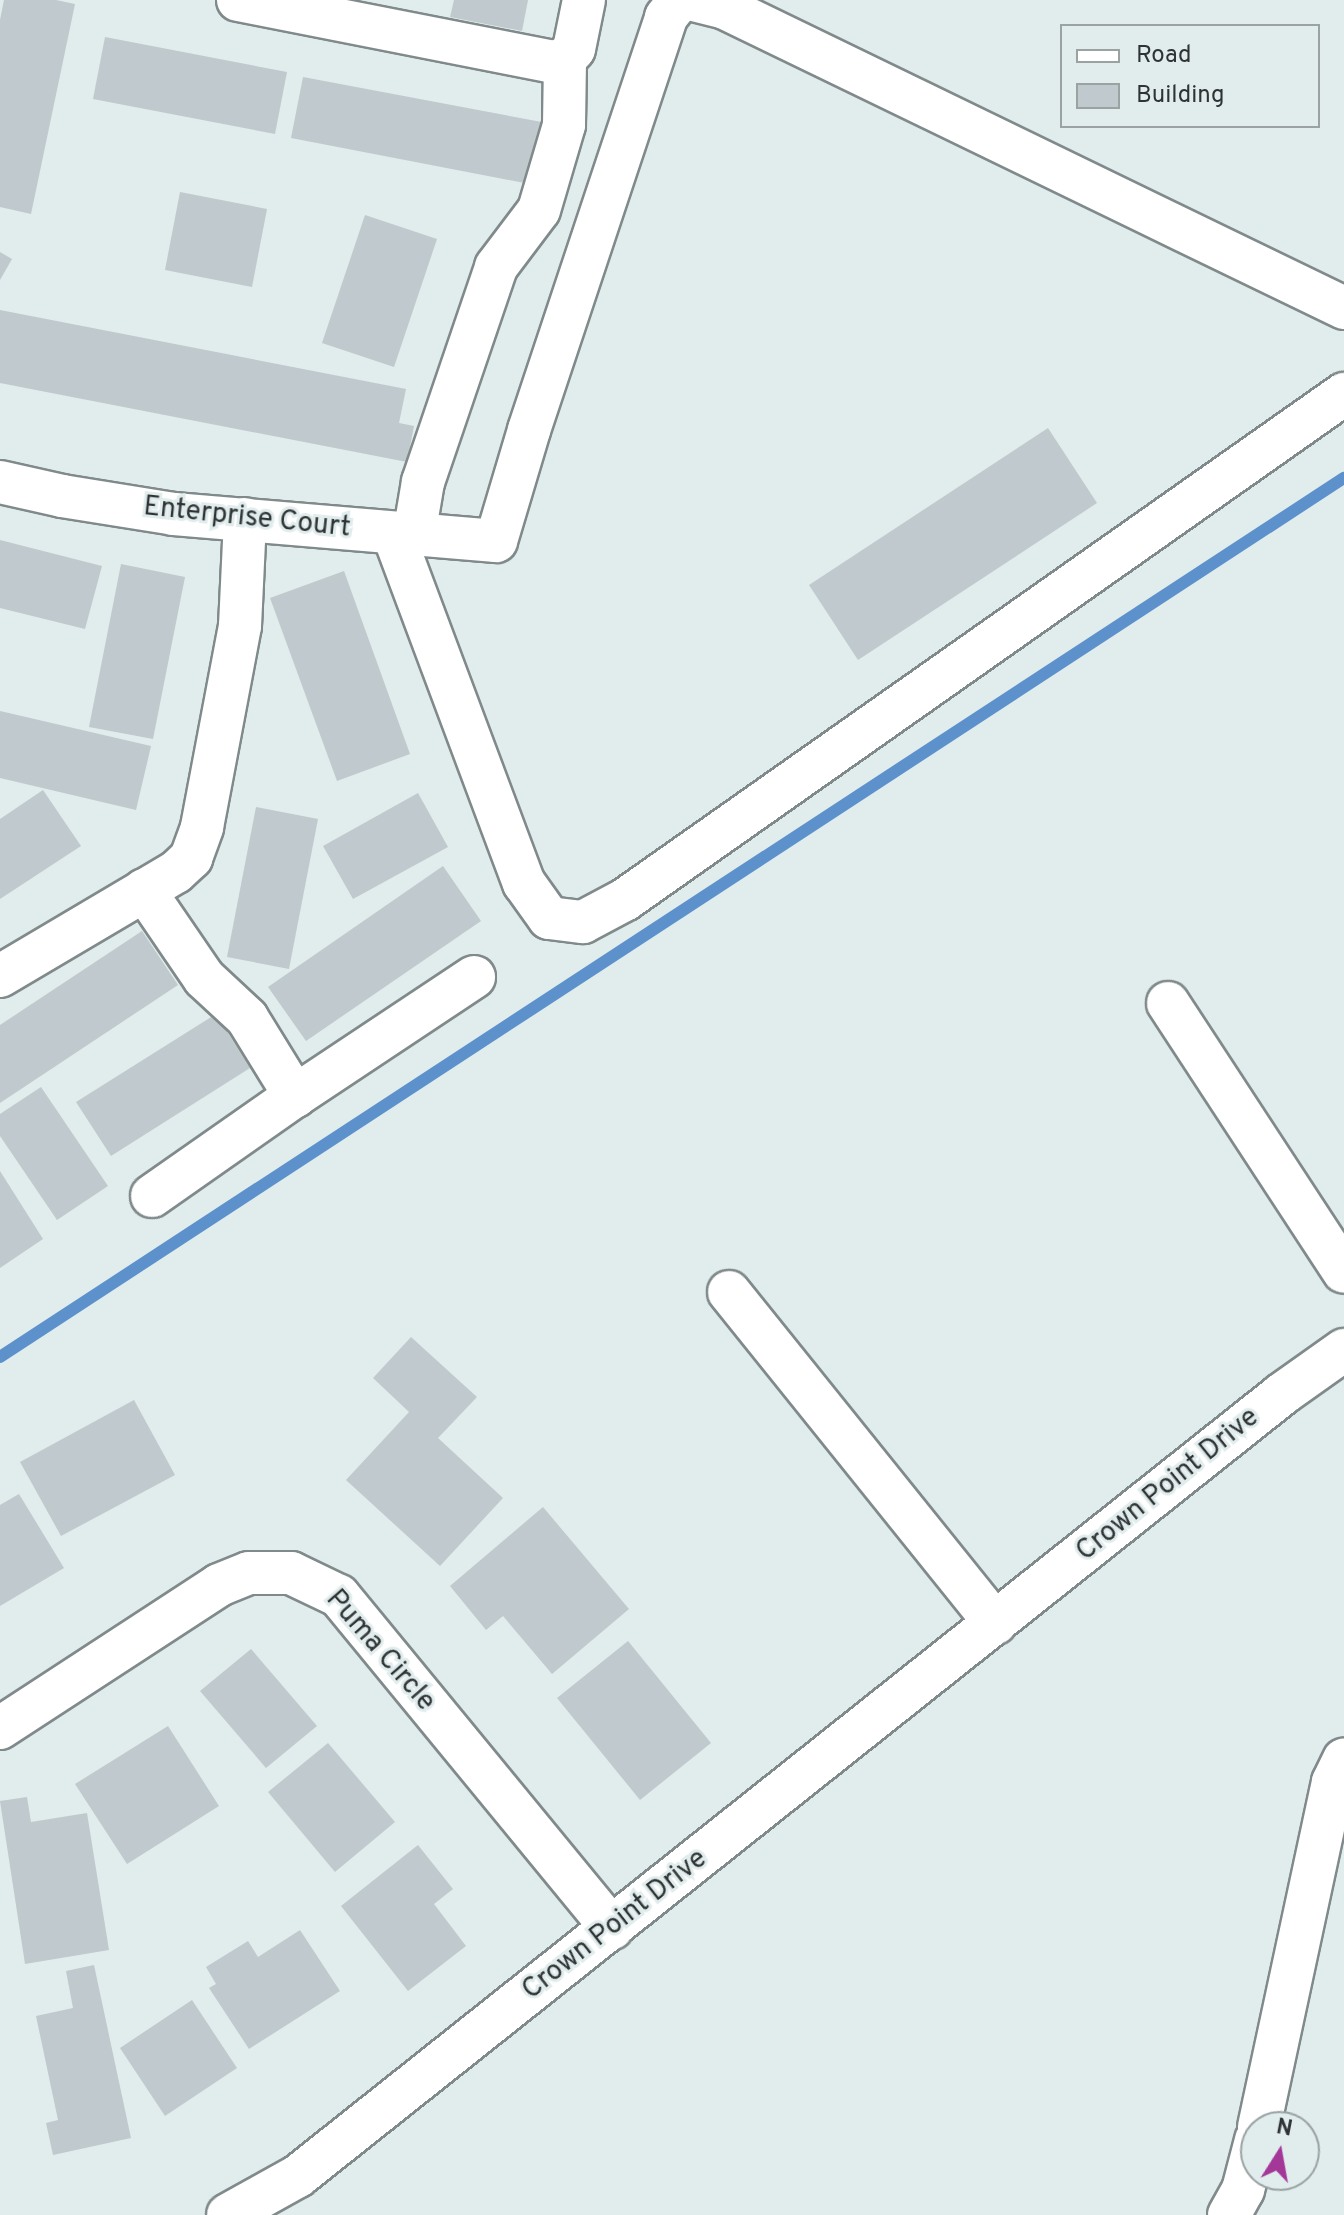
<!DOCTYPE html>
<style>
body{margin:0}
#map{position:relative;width:1344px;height:2215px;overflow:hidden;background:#e1ecec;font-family:Overpass,sans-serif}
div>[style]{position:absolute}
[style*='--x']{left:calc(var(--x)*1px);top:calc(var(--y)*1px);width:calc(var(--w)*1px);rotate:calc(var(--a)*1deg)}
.stream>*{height:12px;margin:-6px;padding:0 6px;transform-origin:6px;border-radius:6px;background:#5c91cc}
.building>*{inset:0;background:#c0c9cd}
.roads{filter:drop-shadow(2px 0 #808a8b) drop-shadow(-2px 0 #808a8b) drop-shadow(0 2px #808a8b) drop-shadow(0 -2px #808a8b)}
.minor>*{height:42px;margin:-21px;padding:0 21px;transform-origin:21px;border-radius:21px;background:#fff}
span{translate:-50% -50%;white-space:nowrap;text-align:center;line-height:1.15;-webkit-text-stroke:6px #e1ecec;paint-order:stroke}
.street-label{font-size:28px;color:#2f3334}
.legend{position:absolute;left:1060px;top:24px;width:260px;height:104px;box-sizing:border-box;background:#e1ecec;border:2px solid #9aa2a2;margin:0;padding:10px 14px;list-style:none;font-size:24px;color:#2f3334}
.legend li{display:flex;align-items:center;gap:16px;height:40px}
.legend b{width:40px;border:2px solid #9aa2a2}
.north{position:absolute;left:1240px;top:2111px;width:80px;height:80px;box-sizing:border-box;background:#e1ecec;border:2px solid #9aa2a2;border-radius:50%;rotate:11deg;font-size:22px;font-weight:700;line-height:32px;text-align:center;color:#2f3334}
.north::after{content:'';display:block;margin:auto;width:28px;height:36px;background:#a33899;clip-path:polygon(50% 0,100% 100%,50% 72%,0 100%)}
</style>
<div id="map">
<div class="stream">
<i style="--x:0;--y:1357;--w:1606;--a:-33.19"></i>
</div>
<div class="building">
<i style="clip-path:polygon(4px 0,56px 0,75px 4px,31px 214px,0 207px,0 20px)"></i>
<i style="clip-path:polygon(454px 0,528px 0,522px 31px,450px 17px)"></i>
<i style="clip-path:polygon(105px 37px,287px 72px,275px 134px,93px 99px)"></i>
<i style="clip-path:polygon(303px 77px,547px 123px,535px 185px,291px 138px)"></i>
<i style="clip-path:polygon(180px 192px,267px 209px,252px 287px,165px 270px)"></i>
<i style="clip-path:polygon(365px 215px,437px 239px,394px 367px,322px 343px)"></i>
<i style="clip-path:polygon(0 252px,12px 259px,0 280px)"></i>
<i style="clip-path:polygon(0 310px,406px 389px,399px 423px,414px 426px,407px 462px,0 383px)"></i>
<i style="clip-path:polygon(1048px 428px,1097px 503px,858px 660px,809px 585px)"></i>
<i style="clip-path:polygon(0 540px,102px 566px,85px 629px,0 608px)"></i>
<i style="clip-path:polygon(121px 564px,185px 577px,153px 739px,89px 727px)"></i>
<i style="clip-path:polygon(344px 571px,410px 754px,337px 781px,270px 598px)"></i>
<i style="clip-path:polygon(0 711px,151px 746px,136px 810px,0 778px)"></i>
<i style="clip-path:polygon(43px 790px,81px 846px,0 899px,0 819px)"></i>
<i style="clip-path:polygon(418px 793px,448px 847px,353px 899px,323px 846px)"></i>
<i style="clip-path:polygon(256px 807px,318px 819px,289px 969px,227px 957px)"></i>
<i style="clip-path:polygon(443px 866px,481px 921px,306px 1041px,268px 987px)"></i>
<i style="clip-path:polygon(142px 931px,178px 985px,0 1103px,0 1025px)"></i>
<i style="clip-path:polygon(216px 1014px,250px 1068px,111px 1156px,76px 1102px)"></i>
<i style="clip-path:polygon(41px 1087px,108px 1186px,57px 1220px,0 1136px,0 1114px)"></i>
<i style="clip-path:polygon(0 1171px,43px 1239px,0 1268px)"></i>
<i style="clip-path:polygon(411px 1337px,477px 1397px,438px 1438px,503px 1498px,440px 1566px,346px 1480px,409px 1412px,373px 1378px)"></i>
<i style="clip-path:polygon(134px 1400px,175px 1475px,61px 1536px,20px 1462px)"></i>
<i style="clip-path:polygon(19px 1494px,64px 1568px,0 1606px,0 1505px)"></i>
<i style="clip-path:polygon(543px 1507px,629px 1609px,552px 1674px,503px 1616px,486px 1630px,450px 1586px)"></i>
<i style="clip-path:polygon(628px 1641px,711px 1743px,640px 1800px,557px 1698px)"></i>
<i style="clip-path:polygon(251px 1649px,317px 1726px,266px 1768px,200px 1691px)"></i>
<i style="clip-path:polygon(168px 1726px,219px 1806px,127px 1864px,75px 1784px)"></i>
<i style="clip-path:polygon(328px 1743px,395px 1822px,335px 1872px,268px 1792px)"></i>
<i style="clip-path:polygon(27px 1797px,31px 1822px,87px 1813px,109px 1950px,25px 1964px,0 1801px)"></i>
<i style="clip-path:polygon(418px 1845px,453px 1889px,434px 1904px,466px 1946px,408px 1991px,341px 1906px)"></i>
<i style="clip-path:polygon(300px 1930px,340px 1991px,249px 2049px,209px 1988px,216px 1984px,206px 1967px,248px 1941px,258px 1957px)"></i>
<i style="clip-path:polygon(94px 1965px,131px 2138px,53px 2155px,46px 2123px,58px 2120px,36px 2016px,73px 2008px,66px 1971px)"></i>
<i style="clip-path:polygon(192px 2000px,237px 2068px,165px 2116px,120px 2048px)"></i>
</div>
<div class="roads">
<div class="minor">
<i style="--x:238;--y:0;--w:321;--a:11.1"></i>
<i style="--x:553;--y:62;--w:12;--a:-14"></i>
<i style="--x:694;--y:0;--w:30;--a:14"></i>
<i style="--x:723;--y:7;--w:690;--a:25.86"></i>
<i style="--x:0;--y:482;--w:64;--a:12.7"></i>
<i style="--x:62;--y:496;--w:113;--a:9.1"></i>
<i style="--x:174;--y:514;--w:323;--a:4.8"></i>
<i style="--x:496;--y:541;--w:116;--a:-73.4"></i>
<i style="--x:529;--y:430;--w:435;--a:-71.6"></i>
<i style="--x:666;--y:17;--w:22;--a:-51"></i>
<i style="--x:393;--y:533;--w:374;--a:69.5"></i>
<i style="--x:524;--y:883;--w:43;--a:54.5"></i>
<i style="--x:549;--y:918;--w:34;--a:7"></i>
<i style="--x:583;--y:922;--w:49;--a:-28.1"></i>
<i style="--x:626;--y:899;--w:878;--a:-35.12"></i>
<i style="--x:414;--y:535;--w:54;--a:-80.4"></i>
<i style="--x:423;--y:482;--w:227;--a:-71.2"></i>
<i style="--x:496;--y:267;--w:71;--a:-53"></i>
<i style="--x:539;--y:210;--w:89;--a:-73.6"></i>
<i style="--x:564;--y:125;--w:66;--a:-89.1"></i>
<i style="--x:565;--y:59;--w:13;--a:-48"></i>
<i style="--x:574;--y:49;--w:50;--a:-78.5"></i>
<i style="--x:144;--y:890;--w:107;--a:55.7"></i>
<i style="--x:204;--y:978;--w:59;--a:42.9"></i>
<i style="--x:247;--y:1018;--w:92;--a:58.4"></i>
<i style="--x:295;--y:1096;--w:215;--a:-33.6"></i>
<i style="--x:0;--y:976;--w:204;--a:-30.6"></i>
<i style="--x:176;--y:872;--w:21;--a:-43"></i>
<i style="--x:191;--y:858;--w:33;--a:-70"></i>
<i style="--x:202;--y:827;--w:205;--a:-79.3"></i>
<i style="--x:240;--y:626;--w:107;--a:-87.3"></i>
<i style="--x:1168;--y:1003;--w:321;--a:56.8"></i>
<i style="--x:152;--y:1196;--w:174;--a:-35"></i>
<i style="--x:729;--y:1292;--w:425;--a:51.2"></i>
<i style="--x:0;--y:1728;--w:262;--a:-33.1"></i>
<i style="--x:219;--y:1585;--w:32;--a:-22"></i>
<i style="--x:249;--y:1573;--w:42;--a:0"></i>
<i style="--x:291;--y:1573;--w:53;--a:25.6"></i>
<i style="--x:339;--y:1596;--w:430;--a:50.6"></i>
<i style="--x:1259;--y:2127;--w:353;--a:-77.9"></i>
<i style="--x:1333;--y:1782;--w:25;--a:-64"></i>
<i style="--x:228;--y:2215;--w:80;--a:-29.1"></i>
<i style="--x:298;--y:2176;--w:1257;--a:-38.47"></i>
<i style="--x:1282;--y:1394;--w:76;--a:-35.4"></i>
<i style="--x:1229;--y:2215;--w:29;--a:-61"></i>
<i style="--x:1243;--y:2190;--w:52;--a:-75.4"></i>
</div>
</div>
<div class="street-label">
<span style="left:247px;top:518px;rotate:6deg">Enterprise Court</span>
<span style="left:1168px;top:1485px;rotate:-39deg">Crown Point Drive</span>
<span style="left:380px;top:1651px;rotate:49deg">Puma Circle</span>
<span style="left:615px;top:1925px;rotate:-38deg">Crown Point Drive</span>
</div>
<ul class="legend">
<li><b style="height:10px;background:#fff"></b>Road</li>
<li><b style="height:22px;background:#c0c9cd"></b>Building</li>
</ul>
<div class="north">N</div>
</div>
